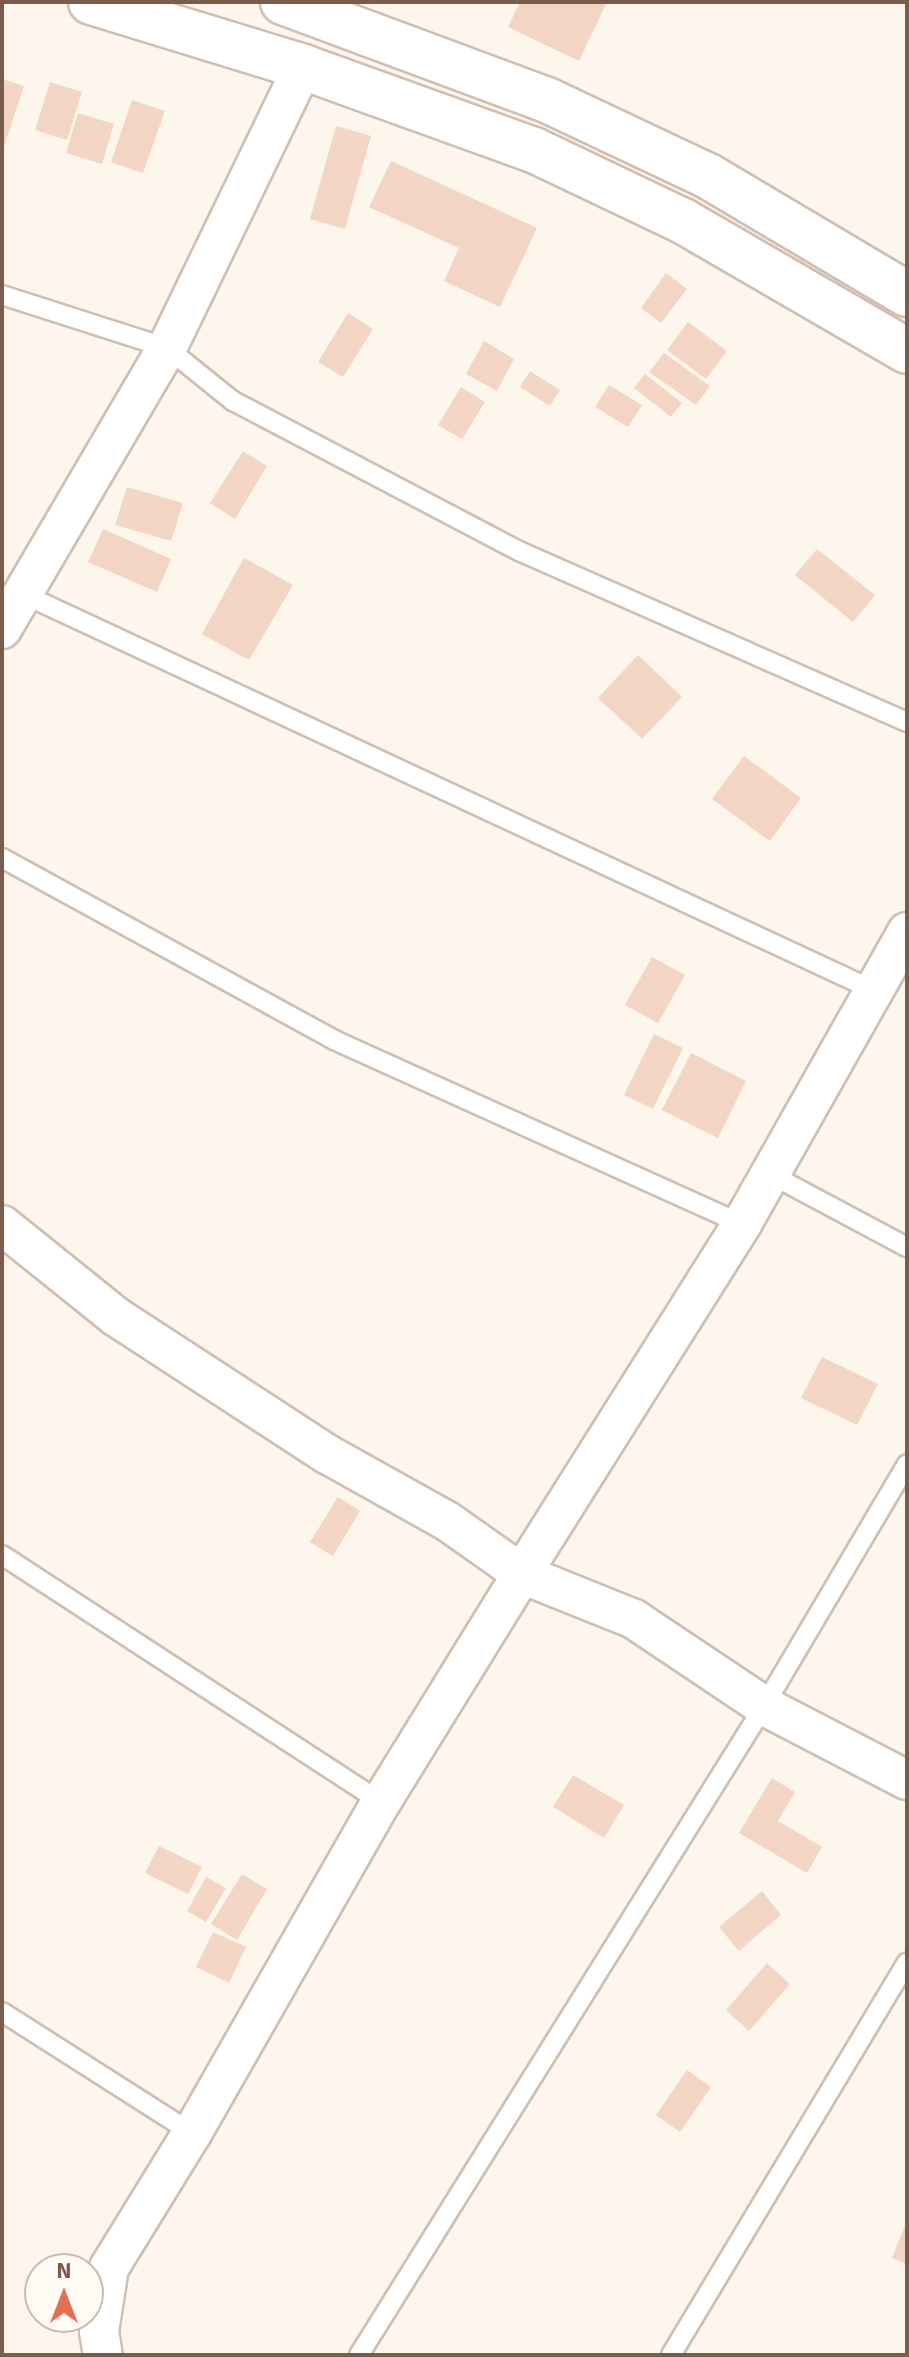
<!DOCTYPE html>
<style>
body{margin:0}
#map{position:relative;width:909px;height:2357px;overflow:hidden;background:#fdf6ec;font-family:Signika,sans-serif}
div>[style]{position:absolute}
[style*='--x']{left:calc(var(--x)*1px);top:calc(var(--y)*1px);width:calc(var(--w)*1px);rotate:calc(var(--a)*1deg)}
.building>*{inset:0;background:#f3d5c3}
.roads{filter:drop-shadow(2px 0 #d1beb0) drop-shadow(-2px 0 #d1beb0) drop-shadow(0 2px #d1beb0) drop-shadow(0 -2px #d1beb0)}
.lane>*{height:18px;margin:-9px;padding:0 9px;transform-origin:9px;border-radius:9px;background:#fff}
.street>*{height:38px;margin:-19px;padding:0 19px;transform-origin:19px;border-radius:19px;background:#fff}
.secondary>*{height:44px;margin:-22px;padding:0 22px;transform-origin:22px;border-radius:22px;background:#fff}
span{translate:-50% -50%;white-space:nowrap;text-align:center;line-height:1.15;-webkit-text-stroke:8px #fffaf3;paint-order:stroke}
.frame{position:absolute;inset:0;border:4px solid #7a5c4d;pointer-events:none}
.north{position:absolute;left:24px;top:2253px;width:80px;height:80px;box-sizing:border-box;background:#fffaf3;border:2px solid #cabbb1;border-radius:50%;rotate:0deg;font-size:22px;font-weight:700;line-height:32px;text-align:center;color:#7a5c4d}
.north::after{content:'';display:block;margin:auto;width:28px;height:36px;background:#e76f51;clip-path:polygon(50% 0,100% 100%,50% 72%,0 100%)}
</style>
<div id="map">
<div class="building">
<i style="clip-path:polygon(520px 2px,607px 2px,579px 61px,508px 27px)"></i>
<i style="clip-path:polygon(2px 79px,24px 86px,3px 150px,2px 150px)"></i>
<i style="clip-path:polygon(50px 82px,82px 92px,67px 140px,35px 130px)"></i>
<i style="clip-path:polygon(132px 100px,165px 111px,143px 173px,111px 162px)"></i>
<i style="clip-path:polygon(78px 113px,114px 124px,102px 164px,66px 153px)"></i>
<i style="clip-path:polygon(336px 126px,371px 136px,345px 229px,310px 219px)"></i>
<i style="clip-path:polygon(391px 161px,537px 228px,500px 307px,444px 281px,459px 248px,369px 207px)"></i>
<i style="clip-path:polygon(666px 273px,687px 289px,661px 323px,641px 308px)"></i>
<i style="clip-path:polygon(348px 313px,373px 329px,343px 377px,318px 362px)"></i>
<i style="clip-path:polygon(688px 322px,727px 351px,706px 379px,667px 350px)"></i>
<i style="clip-path:polygon(484px 341px,514px 359px,497px 391px,466px 374px)"></i>
<i style="clip-path:polygon(664px 353px,710px 386px,696px 405px,649px 372px)"></i>
<i style="clip-path:polygon(530px 371px,560px 390px,550px 406px,520px 387px)"></i>
<i style="clip-path:polygon(645px 374px,682px 403px,671px 417px,634px 388px)"></i>
<i style="clip-path:polygon(609px 385px,642px 405px,628px 427px,595px 407px)"></i>
<i style="clip-path:polygon(461px 387px,485px 402px,462px 439px,438px 425px)"></i>
<i style="clip-path:polygon(243px 451px,267px 466px,235px 519px,210px 503px)"></i>
<i style="clip-path:polygon(127px 487px,183px 503px,171px 541px,115px 525px)"></i>
<i style="clip-path:polygon(103px 529px,171px 559px,157px 592px,88px 562px)"></i>
<i style="clip-path:polygon(817px 549px,875px 595px,853px 622px,795px 575px)"></i>
<i style="clip-path:polygon(244px 558px,293px 585px,249px 660px,202px 634px)"></i>
<i style="clip-path:polygon(638px 655px,682px 697px,642px 739px,598px 698px)"></i>
<i style="clip-path:polygon(744px 756px,801px 798px,770px 841px,712px 799px)"></i>
<i style="clip-path:polygon(652px 957px,685px 975px,658px 1023px,625px 1005px)"></i>
<i style="clip-path:polygon(654px 1034px,683px 1048px,653px 1109px,624px 1095px)"></i>
<i style="clip-path:polygon(691px 1053px,746px 1081px,718px 1138px,662px 1110px)"></i>
<i style="clip-path:polygon(822px 1357px,878px 1384px,857px 1425px,801px 1398px)"></i>
<i style="clip-path:polygon(338px 1497px,360px 1511px,333px 1556px,310px 1542px)"></i>
<i style="clip-path:polygon(573px 1775px,624px 1805px,604px 1838px,553px 1807px)"></i>
<i style="clip-path:polygon(772px 1778px,795px 1792px,778px 1821px,822px 1847px,807px 1873px,739px 1833px)"></i>
<i style="clip-path:polygon(159px 1846px,202px 1867px,188px 1894px,145px 1873px)"></i>
<i style="clip-path:polygon(242px 1874px,267px 1889px,237px 1940px,211px 1924px)"></i>
<i style="clip-path:polygon(206px 1877px,226px 1888px,206px 1922px,187px 1911px)"></i>
<i style="clip-path:polygon(762px 1891px,781px 1915px,739px 1951px,719px 1927px)"></i>
<i style="clip-path:polygon(213px 1932px,246px 1947px,229px 1983px,196px 1967px)"></i>
<i style="clip-path:polygon(767px 1963px,790px 1984px,749px 2031px,726px 2010px)"></i>
<i style="clip-path:polygon(687px 2070px,711px 2087px,680px 2132px,656px 2115px)"></i>
<i style="clip-path:polygon(907px 2220px,907px 2264px,892px 2258px)"></i>
</div>
<div class="roads">
<div class="lane">
<i style="--x:2;--y:295;--w:173;--a:17.8"></i>
<i style="--x:167;--y:348;--w:85;--a:38.8"></i>
<i style="--x:233;--y:401;--w:323;--a:27.7"></i>
<i style="--x:519;--y:551;--w:424;--a:23.8"></i>
<i style="--x:23;--y:594;--w:940;--a:24.98"></i>
<i style="--x:2;--y:858;--w:379;--a:28.7"></i>
<i style="--x:334;--y:1040;--w:448;--a:24.3"></i>
<i style="--x:770;--y:1174;--w:155;--a:28.1"></i>
<i style="--x:2;--y:1555;--w:452;--a:33.1"></i>
<i style="--x:2;--y:2012;--w:225;--a:32.5"></i>
<i style="--x:359;--y:2355;--w:765;--a:-58.03"></i>
<i style="--x:764;--y:1706;--w:281;--a:-59.4"></i>
<i style="--x:671;--y:2355;--w:458;--a:-59"></i>
</div>
<div class="street">
<i style="--x:2;--y:629;--w:326;--a:-59.6"></i>
<i style="--x:167;--y:348;--w:312;--a:-64.2"></i>
<i style="--x:907;--y:932;--w:335;--a:119.5"></i>
<i style="--x:742;--y:1224;--w:413;--a:122.2"></i>
<i style="--x:522;--y:1574;--w:121;--a:21.9"></i>
<i style="--x:634;--y:1619;--w:156;--a:33.8"></i>
<i style="--x:764;--y:1706;--w:161;--a:27.4"></i>
<i style="--x:2;--y:1225;--w:145;--a:38.8"></i>
<i style="--x:115;--y:1316;--w:253;--a:33.1"></i>
<i style="--x:327;--y:1454;--w:137;--a:29.2"></i>
<i style="--x:447;--y:1521;--w:92;--a:35.2"></i>
<i style="--x:522;--y:1574;--w:268;--a:121.7"></i>
<i style="--x:381;--y:1802;--w:381;--a:119.7"></i>
<i style="--x:192;--y:2133;--w:158;--a:121.6"></i>
<i style="--x:109;--y:2268;--w:64;--a:99"></i>
<i style="--x:99;--y:2331;--w:24;--a:81"></i>
</div>
<div class="secondary">
<i style="--x:91;--y:2;--w:222;--a:17"></i>
<i style="--x:303;--y:67;--w:245;--a:19.8"></i>
<i style="--x:534;--y:150;--w:165;--a:25.5"></i>
<i style="--x:683;--y:221;--w:259;--a:30.1"></i>
<i style="--x:283;--y:2;--w:282;--a:20.4"></i>
<i style="--x:547;--y:100;--w:178;--a:25.3"></i>
<i style="--x:708;--y:176;--w:231;--a:30.7"></i>
</div>
</div>
<div class="frame"></div>
<div class="north">N</div>
</div>
